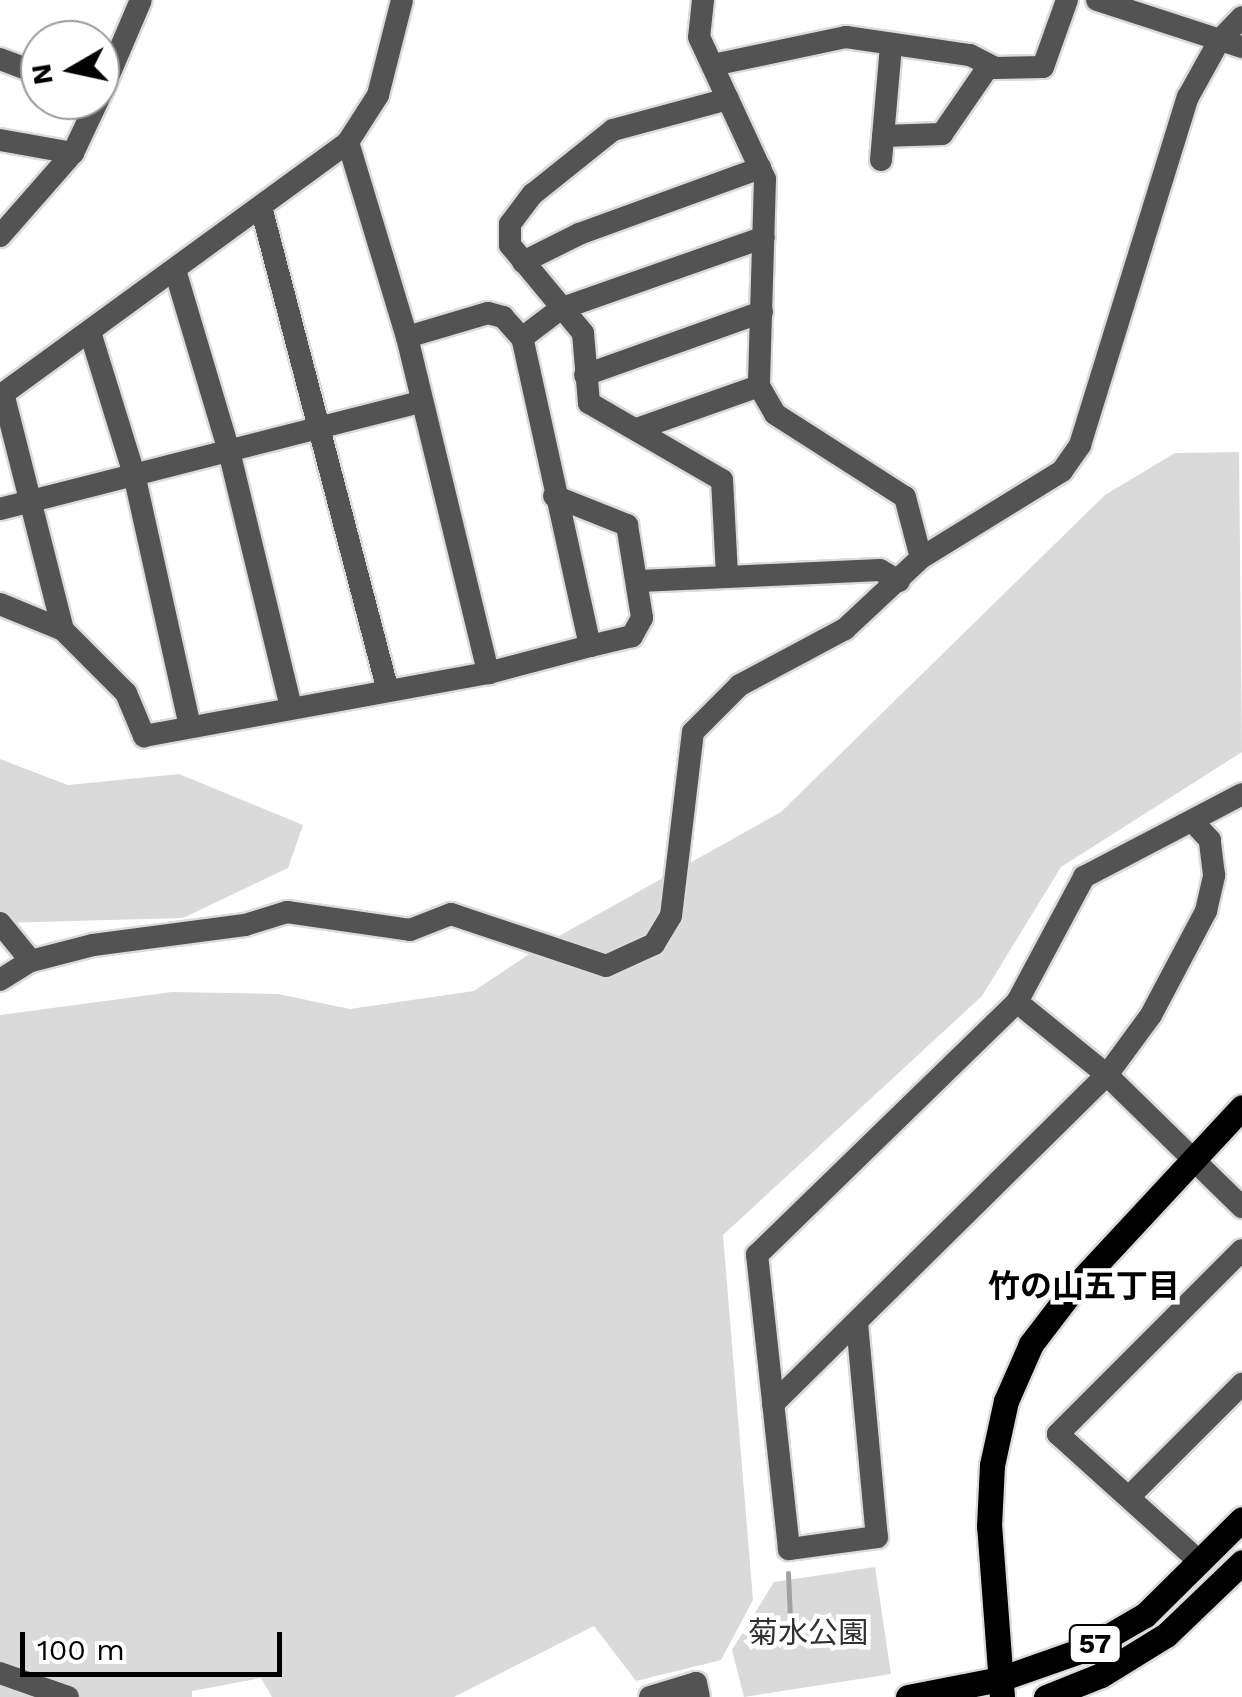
<!DOCTYPE html>
<meta charset="utf-8">
<style>
body{margin:0}
#map{position:relative;width:1242px;height:1697px;overflow:hidden;background:#fff;font-family:"Work Sans","Noto Sans JP",sans-serif}
div>[style]{position:absolute}
[style*='--x']{left:calc(var(--x)*1px);top:calc(var(--y)*1px);width:calc(var(--w)*1px);rotate:calc(var(--a)*1deg)}
.green>*{inset:0;background:#dadada}
.stream>*{height:5px;margin:-2.5px;padding:0 2.5px;transform-origin:2.5px;border-radius:2.5px;background:#a1a1a1}
.roads{filter:drop-shadow(2px 0 #dbdbdb) drop-shadow(-2px 0 #dbdbdb) drop-shadow(0 2px #dbdbdb) drop-shadow(0 -2px #dbdbdb)}
.minor>*{height:22px;margin:-11px;padding:0 11px;transform-origin:11px;border-radius:11px;background:#535353}
.major>*{height:25px;margin:-12.5px;padding:0 12.5px;transform-origin:12.5px;border-radius:12.5px;background:#000}
span{translate:-50% -50%;white-space:nowrap;text-align:center;line-height:1.15;-webkit-text-stroke:9px #fff;paint-order:stroke}
.shield-label span{padding:2px 8px;background:#fff;border:2px solid;border-radius:8px;-webkit-text-stroke-width:0}
.shield-label{font-size:28px;color:#000;font-weight:700}
.park-label{font-size:30px;color:#313131}
.neighbourhood-label{font-size:32px;color:#000;font-weight:700}
.north{position:absolute;left:20px;top:20px;width:100px;height:100px;box-sizing:border-box;background:#fff;border:2px solid #999;border-radius:50%;rotate:261deg;font-size:28px;font-weight:700;line-height:40px;text-align:center;color:#000}
.north::after{content:'';display:block;margin:auto;width:35px;height:45px;background:#000;clip-path:polygon(50% 0,100% 100%,50% 72%,0 100%)}
.scale{position:absolute;left:20px;top:1632px;width:262px;height:45px;box-sizing:border-box;border:5px solid #000;border-top:0;padding-left:12px;font-size:30px;line-height:35px;white-space:nowrap;color:#000;-webkit-text-stroke:8px #fff;paint-order:stroke}
</style>
<div id="map">
<div class="green">
<i style="clip-path:polygon(1239px 452px,1242px 752px,1061px 867px,982px 996px,723px 1235px,753px 1600px,721px 1660px,636px 1681px,594px 1626px,454px 1697px,272px 1697px,261px 1678px,192px 1691px,192px 1697px,0 1697px,0 1015px,172px 992px,278px 994px,350px 1009px,474px 991px,543px 945px,781px 812px,1105px 495px,1175px 453px)"></i>
<i style="clip-path:polygon(0 759px,68px 785px,179px 774px,303px 825px,288px 868px,183px 918px,0 923px)"></i>
<i style="clip-path:polygon(875px 1567px,891px 1674px,744px 1697px,732px 1650px,774px 1582px)"></i>
</div>
<div class="stream">
<i style="--x:788;--y:1573;--w:46;--a:87.5"></i>
</div>
<div class="roads">
<div class="minor">
<i style="--x:703;--y:0;--w:37;--a:96"></i>
<i style="--x:699;--y:37;--w:157;--a:65.1"></i>
<i style="--x:765;--y:179;--w:207;--a:91.7"></i>
<i style="--x:759;--y:386;--w:32;--a:60"></i>
<i style="--x:775;--y:414;--w:154;--a:32.6"></i>
<i style="--x:905;--y:497;--w:63;--a:75.3"></i>
<i style="--x:1097;--y:0;--w:152;--a:18"></i>
<i style="--x:0;--y:59;--w:43;--a:20.6"></i>
<i style="--x:713;--y:65;--w:136;--a:-11.9"></i>
<i style="--x:846;--y:37;--w:125;--a:8.3"></i>
<i style="--x:970;--y:55;--w:28;--a:27"></i>
<i style="--x:995;--y:68;--w:48;--a:-1.2"></i>
<i style="--x:1043;--y:67;--w:71;--a:-70.3"></i>
<i style="--x:100;--y:96;--w:104;--a:-66.9"></i>
<i style="--x:883;--y:136;--w:59;--a:-1.9"></i>
<i style="--x:942;--y:134;--w:81;--a:-55.5"></i>
<i style="--x:0;--y:140;--w:74;--a:10.1"></i>
<i style="--x:348;--y:142;--w:204;--a:73.2"></i>
<i style="--x:407;--y:337;--w:346;--a:76.4"></i>
<i style="--x:881;--y:160;--w:115;--a:-85"></i>
<i style="--x:261;--y:207;--w:499;--a:75.3"></i>
<i style="--x:0;--y:236;--w:111;--a:-48.7"></i>
<i style="--x:73;--y:153;--w:59;--a:-64.7"></i>
<i style="--x:523;--y:262;--w:63;--a:-26.6"></i>
<i style="--x:579;--y:234;--w:193;--a:-20"></i>
<i style="--x:175;--y:270;--w:189;--a:73.4"></i>
<i style="--x:229;--y:451;--w:263;--a:76.4"></i>
<i style="--x:90;--y:332;--w:149;--a:72.8"></i>
<i style="--x:134;--y:474;--w:258;--a:77.5"></i>
<i style="--x:407;--y:337;--w:84;--a:-16.5"></i>
<i style="--x:488;--y:313;--w:16;--a:15"></i>
<i style="--x:503;--y:317;--w:28;--a:48"></i>
<i style="--x:522;--y:338;--w:48;--a:-37.3"></i>
<i style="--x:560;--y:309;--w:216;--a:-19.4"></i>
<i style="--x:585;--y:375;--w:188;--a:-19.6"></i>
<i style="--x:3;--y:393;--w:244;--a:75.8"></i>
<i style="--x:0;--y:396;--w:431;--a:-36.1"></i>
<i style="--x:348;--y:142;--w:56;--a:-57.4"></i>
<i style="--x:378;--y:95;--w:98;--a:-75.8"></i>
<i style="--x:637;--y:429;--w:129;--a:-19.4"></i>
<i style="--x:554;--y:496;--w:79;--a:21.7"></i>
<i style="--x:627;--y:525;--w:94;--a:80.8"></i>
<i style="--x:642;--y:618;--w:21;--a:119"></i>
<i style="--x:632;--y:636;--w:43;--a:166.6"></i>
<i style="--x:0;--y:509;--w:434;--a:-14.3"></i>
<i style="--x:727;--y:575;--w:95;--a:-93"></i>
<i style="--x:722;--y:480;--w:154;--a:-149.9"></i>
<i style="--x:589;--y:403;--w:70;--a:-94.9"></i>
<i style="--x:583;--y:333;--w:114;--a:-129.7"></i>
<i style="--x:510;--y:245;--w:21;--a:-90"></i>
<i style="--x:510;--y:224;--w:38;--a:-53"></i>
<i style="--x:533;--y:194;--w:102;--a:-38.7"></i>
<i style="--x:613;--y:130;--w:119;--a:-15.1"></i>
<i style="--x:640;--y:581;--w:240;--a:-2.6"></i>
<i style="--x:880;--y:570;--w:22;--a:30"></i>
<i style="--x:0;--y:604;--w:68;--a:22.4"></i>
<i style="--x:63;--y:630;--w:89;--a:45"></i>
<i style="--x:126;--y:693;--w:47;--a:67.3"></i>
<i style="--x:144;--y:736;--w:350;--a:-10.4"></i>
<i style="--x:488;--y:673;--w:106;--a:-14.8"></i>
<i style="--x:590;--y:646;--w:315;--a:-102.4"></i>
<i style="--x:0;--y:923;--w:49;--a:50.8"></i>
<i style="--x:0;--y:980;--w:36;--a:-32"></i>
<i style="--x:31;--y:961;--w:64;--a:-14.5"></i>
<i style="--x:93;--y:945;--w:153;--a:-7.5"></i>
<i style="--x:245;--y:925;--w:44;--a:-17.2"></i>
<i style="--x:287;--y:912;--w:124;--a:8.3"></i>
<i style="--x:410;--y:930;--w:44;--a:-21.3"></i>
<i style="--x:451;--y:914;--w:163;--a:18.5"></i>
<i style="--x:606;--y:966;--w:53;--a:-24.6"></i>
<i style="--x:654;--y:944;--w:33;--a:-59"></i>
<i style="--x:671;--y:916;--w:185;--a:-83.2"></i>
<i style="--x:693;--y:732;--w:66;--a:-45"></i>
<i style="--x:740;--y:685;--w:119;--a:-28.1"></i>
<i style="--x:845;--y:629;--w:104;--a:-43.1"></i>
<i style="--x:921;--y:558;--w:166;--a:-31.7"></i>
<i style="--x:1062;--y:471;--w:32;--a:-55"></i>
<i style="--x:1080;--y:445;--w:364;--a:-72.8"></i>
<i style="--x:1188;--y:97;--w:64;--a:-61"></i>
<i style="--x:1219;--y:41;--w:33;--a:-46"></i>
<i style="--x:1017;--y:1002;--w:116;--a:39"></i>
<i style="--x:1107;--y:1075;--w:189;--a:44.4"></i>
<i style="--x:857;--y:1323;--w:215;--a:84.7"></i>
<i style="--x:877;--y:1537;--w:89;--a:172.2"></i>
<i style="--x:789;--y:1549;--w:296;--a:-96.2"></i>
<i style="--x:757;--y:1255;--w:363;--a:-44.2"></i>
<i style="--x:1017;--y:1002;--w:142;--a:-61.8"></i>
<i style="--x:1084;--y:877;--w:178;--a:-27.7"></i>
<i style="--x:773;--y:1404;--w:469;--a:-44.6"></i>
<i style="--x:1107;--y:1075;--w:74;--a:-53.7"></i>
<i style="--x:1151;--y:1015;--w:118;--a:-62.1"></i>
<i style="--x:1206;--y:911;--w:37;--a:-77"></i>
<i style="--x:1214;--y:875;--w:35;--a:-97"></i>
<i style="--x:1210;--y:840;--w:23;--a:-133"></i>
<i style="--x:1129;--y:1497;--w:160;--a:-45"></i>
<i style="--x:1200;--y:1562;--w:191;--a:-138"></i>
<i style="--x:1058;--y:1434;--w:260;--a:-45"></i>
<i style="--x:0;--y:1673;--w:72;--a:19.4"></i>
<i style="--x:650;--y:1697;--w:48;--a:-16.9"></i>
<i style="--x:696;--y:1683;--w:14;--a:78"></i>
</div>
<div class="major">
<i style="--x:908;--y:1697;--w:94;--a:-11.1"></i>
<i style="--x:1000;--y:1679;--w:93;--a:-19.4"></i>
<i style="--x:1088;--y:1648;--w:66;--a:-30.1"></i>
<i style="--x:1145;--y:1615;--w:136;--a:-44.7"></i>
<i style="--x:1002;--y:1697;--w:171;--a:-94.3"></i>
<i style="--x:989;--y:1526;--w:61;--a:-87.2"></i>
<i style="--x:992;--y:1465;--w:66;--a:-77.7"></i>
<i style="--x:1006;--y:1401;--w:62;--a:-66.3"></i>
<i style="--x:1031;--y:1344;--w:69;--a:-52.6"></i>
<i style="--x:1073;--y:1289;--w:248;--a:-47.1"></i>
<i style="--x:1046;--y:1697;--w:59;--a:-21.8"></i>
<i style="--x:1101;--y:1675;--w:76;--a:-31.6"></i>
<i style="--x:1166;--y:1635;--w:105;--a:-43.8"></i>
</div>
</div>
<div class="shield-label">
<span style="left:1095px;top:1644px">57</span>
</div>
<div class="park-label">
<span style="left:808px;top:1633px">菊水公園</span>
</div>
<div class="neighbourhood-label">
<span style="left:1084px;top:1286px">竹の山五丁目</span>
</div>
<div class="north">N</div>
<div class="scale">100 m</div>
</div>
